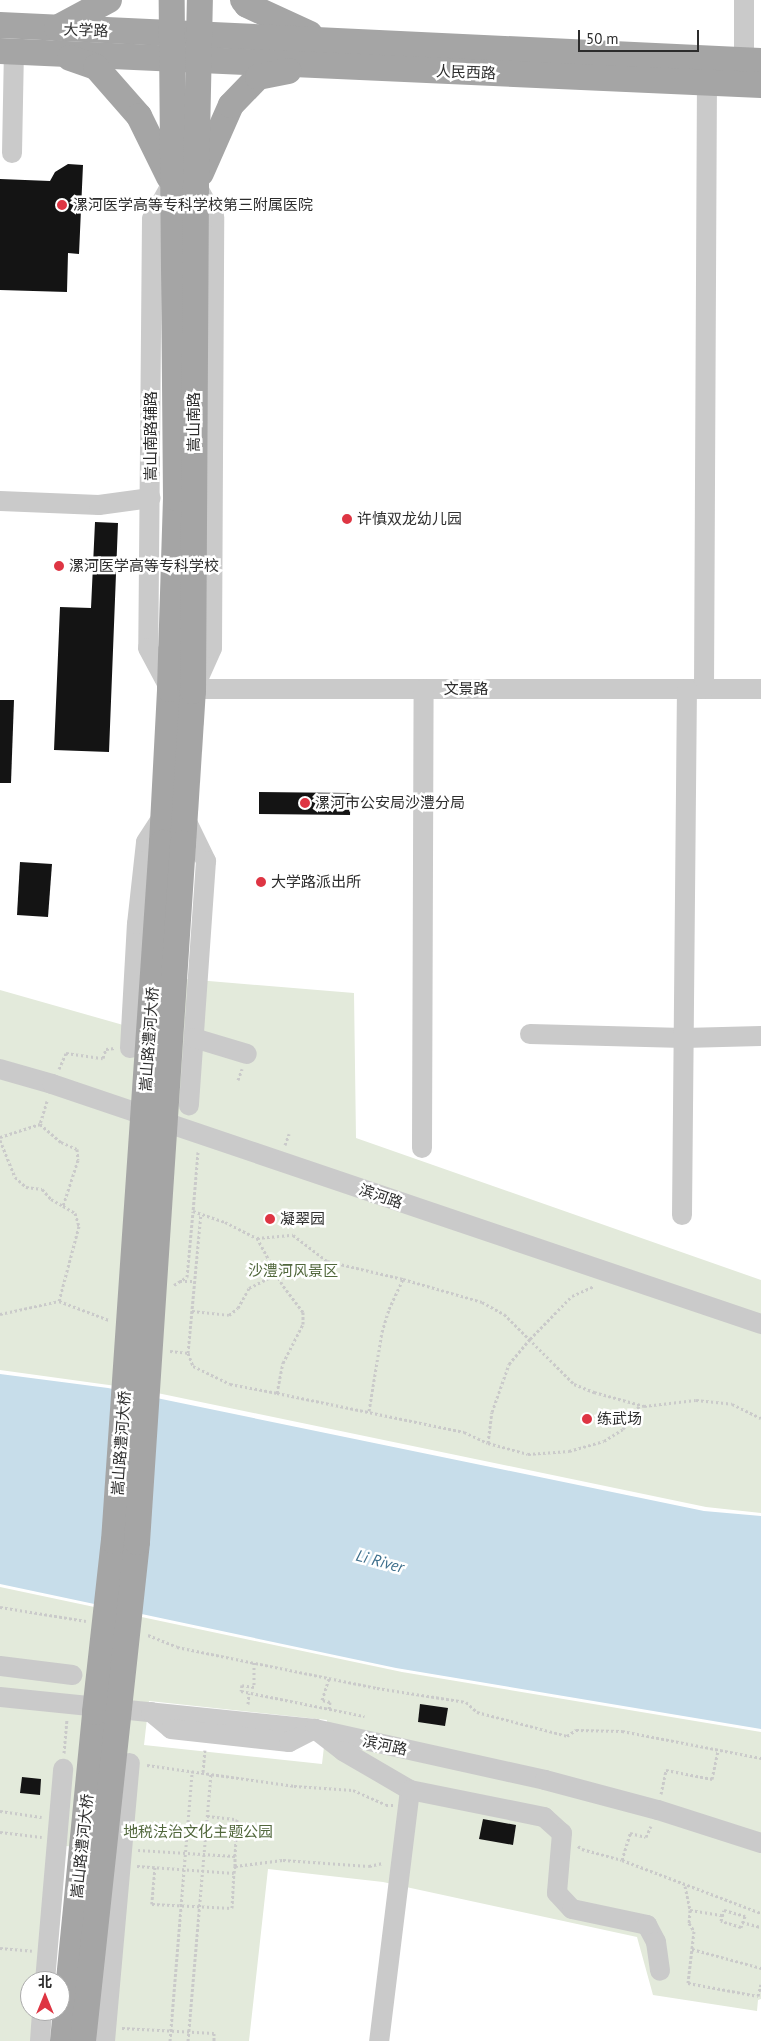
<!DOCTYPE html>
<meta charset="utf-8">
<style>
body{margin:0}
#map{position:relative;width:761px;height:2041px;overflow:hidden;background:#fff;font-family:"PT Sans","Noto Sans SC",sans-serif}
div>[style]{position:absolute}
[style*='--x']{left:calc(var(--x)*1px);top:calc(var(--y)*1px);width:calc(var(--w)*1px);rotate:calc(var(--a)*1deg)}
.green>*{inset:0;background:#e3eadb}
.water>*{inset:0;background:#c7ddea}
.building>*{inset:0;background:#141414}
.path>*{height:3px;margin-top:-1.5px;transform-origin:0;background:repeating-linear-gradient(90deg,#cacaca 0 2.5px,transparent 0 5px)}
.minor>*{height:20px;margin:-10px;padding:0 10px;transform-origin:10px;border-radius:10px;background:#cacaca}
.major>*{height:26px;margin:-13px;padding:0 13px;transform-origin:13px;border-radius:13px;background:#a5a5a5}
.major-bridge>*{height:26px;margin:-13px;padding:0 13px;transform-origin:13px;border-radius:13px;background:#a5a5a5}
.dots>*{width:14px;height:14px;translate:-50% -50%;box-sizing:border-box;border:2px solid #fff;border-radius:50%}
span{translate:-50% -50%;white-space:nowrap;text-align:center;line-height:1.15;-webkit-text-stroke:5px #fff;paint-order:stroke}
.street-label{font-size:15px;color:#2d2d2d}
.poi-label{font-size:15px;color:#2d2d2d}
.left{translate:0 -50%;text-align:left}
.park-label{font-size:15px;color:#51673c}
.water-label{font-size:16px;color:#3e6f8c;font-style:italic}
.north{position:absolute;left:20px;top:1971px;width:50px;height:50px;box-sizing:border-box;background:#fff;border:1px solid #ababab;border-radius:50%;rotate:0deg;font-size:14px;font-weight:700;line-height:20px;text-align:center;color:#2d2d2d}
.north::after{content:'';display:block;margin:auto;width:18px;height:22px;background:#de3543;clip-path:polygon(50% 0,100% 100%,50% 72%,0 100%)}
.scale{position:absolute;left:578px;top:30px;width:121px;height:22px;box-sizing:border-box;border:2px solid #2d2d2d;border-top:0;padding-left:6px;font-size:15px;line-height:18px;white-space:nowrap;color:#2d2d2d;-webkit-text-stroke:4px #fff;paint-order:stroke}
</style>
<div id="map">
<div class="green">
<i style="clip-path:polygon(185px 979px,354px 993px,356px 1138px,761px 1280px,761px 1513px,706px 1507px,138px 1389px,0 1370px,0 990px,183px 1042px)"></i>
<i style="clip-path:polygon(evenodd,0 1587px,402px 1672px,761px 1732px,761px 1999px,758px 2000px,757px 2011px,653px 1995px,637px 1937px,383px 1882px,268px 1869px,249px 2041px,99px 2041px,117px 1851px,66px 1846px,54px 1981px,30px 1981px,30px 2011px,51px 2011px,49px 2041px,0 2041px,0 1587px,149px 1701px,327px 1720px,322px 1764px,144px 1745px,149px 1701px)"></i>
</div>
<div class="water">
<i style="clip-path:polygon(0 1374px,108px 1388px,704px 1511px,761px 1516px,761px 1729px,396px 1668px,0 1584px)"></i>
</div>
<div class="building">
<i style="clip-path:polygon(68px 164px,83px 165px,79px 254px,68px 253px,67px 292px,0 290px,0 179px,50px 181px,55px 172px)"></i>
<i style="clip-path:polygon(95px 522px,118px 523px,109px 752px,54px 750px,60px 607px,91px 608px)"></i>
<i style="clip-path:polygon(0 700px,14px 700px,11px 783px,0 783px)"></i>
<i style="clip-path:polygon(259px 792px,351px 793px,350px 815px,259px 814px)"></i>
<i style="clip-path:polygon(20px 862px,52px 864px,48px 917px,17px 915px)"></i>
<i style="clip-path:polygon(420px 1704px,448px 1708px,445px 1726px,418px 1722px)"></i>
<i style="clip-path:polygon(22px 1777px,41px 1779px,40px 1795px,20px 1793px)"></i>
<i style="clip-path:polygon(483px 1819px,516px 1825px,513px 1845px,479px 1839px)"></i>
</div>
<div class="path">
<i style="--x:59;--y:1069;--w:17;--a:-66"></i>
<i style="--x:66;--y:1053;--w:37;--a:8"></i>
<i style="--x:103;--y:1058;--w:9;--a:-72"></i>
<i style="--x:106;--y:1049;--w:9;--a:-6"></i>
<i style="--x:238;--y:1080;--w:12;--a:-70"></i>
<i style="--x:47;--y:1101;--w:24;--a:107"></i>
<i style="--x:40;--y:1124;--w:28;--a:41"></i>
<i style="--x:61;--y:1142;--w:17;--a:24"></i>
<i style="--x:77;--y:1149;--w:11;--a:85"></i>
<i style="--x:78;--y:1160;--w:48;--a:108.1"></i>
<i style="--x:63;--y:1206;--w:14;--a:30"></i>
<i style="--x:75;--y:1213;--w:14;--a:73"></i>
<i style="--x:79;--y:1226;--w:78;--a:104.9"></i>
<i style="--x:0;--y:1137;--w:42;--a:-18"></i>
<i style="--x:0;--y:1140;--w:40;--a:68"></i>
<i style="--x:15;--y:1177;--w:15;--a:42"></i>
<i style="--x:26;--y:1187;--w:16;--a:7"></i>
<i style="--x:42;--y:1189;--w:13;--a:48"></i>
<i style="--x:51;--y:1199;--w:14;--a:30"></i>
<i style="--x:285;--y:1145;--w:12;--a:-70"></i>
<i style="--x:198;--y:1152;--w:59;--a:94.8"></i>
<i style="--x:193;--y:1211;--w:34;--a:19"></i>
<i style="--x:225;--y:1222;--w:36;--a:27"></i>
<i style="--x:180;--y:1281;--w:15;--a:0"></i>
<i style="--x:174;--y:1285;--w:15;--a:-32"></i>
<i style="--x:187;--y:1277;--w:66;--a:-84.8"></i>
<i style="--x:192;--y:1311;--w:37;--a:6"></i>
<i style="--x:229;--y:1315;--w:11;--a:-38"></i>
<i style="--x:238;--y:1308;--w:23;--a:-61"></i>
<i style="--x:249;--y:1288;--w:31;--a:-27"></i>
<i style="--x:0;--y:1314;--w:60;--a:-12.4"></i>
<i style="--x:59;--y:1301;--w:53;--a:20.8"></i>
<i style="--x:170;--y:1351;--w:18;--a:6"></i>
<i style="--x:188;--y:1353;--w:14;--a:69"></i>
<i style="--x:193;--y:1366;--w:41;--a:25.9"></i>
<i style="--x:230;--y:1384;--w:48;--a:10.8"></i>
<i style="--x:277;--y:1393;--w:31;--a:-79"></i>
<i style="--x:283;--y:1363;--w:44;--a:-62.9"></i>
<i style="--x:303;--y:1324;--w:12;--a:-90"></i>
<i style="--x:303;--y:1312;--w:35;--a:-127"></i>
<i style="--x:282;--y:1284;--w:52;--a:-118.5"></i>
<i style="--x:257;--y:1238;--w:36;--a:-5"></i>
<i style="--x:293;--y:1235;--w:43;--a:37.4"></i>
<i style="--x:327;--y:1261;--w:78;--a:13.3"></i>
<i style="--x:403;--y:1279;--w:82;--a:16.2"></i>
<i style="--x:482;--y:1302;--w:25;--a:29"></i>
<i style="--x:504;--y:1314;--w:99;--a:45"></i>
<i style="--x:574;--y:1384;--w:22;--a:22"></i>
<i style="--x:594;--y:1392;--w:52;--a:15.6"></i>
<i style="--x:644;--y:1406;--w:52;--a:-6.6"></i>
<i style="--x:696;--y:1400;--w:36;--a:6"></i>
<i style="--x:732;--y:1404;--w:32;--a:26"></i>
<i style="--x:188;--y:1353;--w:140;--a:-84.7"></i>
<i style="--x:277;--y:1393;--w:191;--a:11.8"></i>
<i style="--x:464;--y:1432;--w:26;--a:25"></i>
<i style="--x:488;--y:1443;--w:41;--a:15.4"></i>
<i style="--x:528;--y:1454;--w:41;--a:-4.2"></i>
<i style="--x:569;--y:1451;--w:36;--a:-16"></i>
<i style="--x:604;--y:1441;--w:22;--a:-32"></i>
<i style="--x:623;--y:1429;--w:28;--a:-55"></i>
<i style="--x:369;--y:1411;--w:80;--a:-80.7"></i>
<i style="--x:382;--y:1332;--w:24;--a:-73"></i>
<i style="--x:389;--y:1309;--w:33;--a:-65"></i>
<i style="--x:488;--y:1443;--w:31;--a:-83"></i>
<i style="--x:492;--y:1412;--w:51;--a:-70.5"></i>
<i style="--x:509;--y:1364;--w:33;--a:-50"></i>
<i style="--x:530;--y:1339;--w:60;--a:-45.7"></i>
<i style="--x:572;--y:1296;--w:24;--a:-24"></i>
<i style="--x:0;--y:1607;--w:87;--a:9.2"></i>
<i style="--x:148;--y:1635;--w:31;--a:22"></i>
<i style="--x:177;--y:1647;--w:204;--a:11.6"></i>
<i style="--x:377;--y:1688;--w:90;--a:8.9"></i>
<i style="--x:466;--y:1702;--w:15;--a:42"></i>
<i style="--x:477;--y:1712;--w:93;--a:14.9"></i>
<i style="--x:567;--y:1736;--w:11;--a:-34"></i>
<i style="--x:576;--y:1730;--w:46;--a:1.2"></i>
<i style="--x:622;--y:1731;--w:142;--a:11"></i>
<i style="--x:254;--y:1662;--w:25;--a:90"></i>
<i style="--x:254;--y:1687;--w:12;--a:-171"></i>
<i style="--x:242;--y:1685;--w:6;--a:99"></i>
<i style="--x:241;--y:1691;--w:126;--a:11.5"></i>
<i style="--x:248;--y:1704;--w:11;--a:-85"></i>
<i style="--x:329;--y:1709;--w:7;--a:-82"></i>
<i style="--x:330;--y:1702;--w:8;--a:-166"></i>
<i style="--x:322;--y:1700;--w:23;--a:-72"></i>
<i style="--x:64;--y:1753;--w:33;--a:-85"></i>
<i style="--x:147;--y:1765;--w:148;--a:8.1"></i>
<i style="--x:294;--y:1786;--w:59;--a:3.9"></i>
<i style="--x:353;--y:1790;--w:36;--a:24"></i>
<i style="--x:386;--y:1805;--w:7;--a:0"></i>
<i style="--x:203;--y:1772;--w:22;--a:-85"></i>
<i style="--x:661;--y:1794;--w:25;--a:-78"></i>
<i style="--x:666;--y:1770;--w:47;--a:11.1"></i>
<i style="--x:712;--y:1779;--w:29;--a:-78"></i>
<i style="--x:0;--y:1811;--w:42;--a:8.1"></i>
<i style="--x:207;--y:1816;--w:30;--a:6"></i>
<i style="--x:237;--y:1819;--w:37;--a:93"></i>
<i style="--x:0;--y:1832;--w:42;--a:6.8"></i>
<i style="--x:578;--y:1846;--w:5;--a:37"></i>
<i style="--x:582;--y:1849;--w:41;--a:15.4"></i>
<i style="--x:622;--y:1860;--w:149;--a:20.9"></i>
<i style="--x:622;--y:1860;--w:28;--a:-73"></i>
<i style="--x:630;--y:1833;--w:16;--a:14"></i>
<i style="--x:646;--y:1837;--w:12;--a:-66"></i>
<i style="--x:137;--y:1866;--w:97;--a:4.1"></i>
<i style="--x:234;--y:1873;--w:7;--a:-82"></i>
<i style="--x:235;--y:1866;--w:10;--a:-90"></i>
<i style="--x:235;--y:1856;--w:97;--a:-176.5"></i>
<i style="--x:235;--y:1866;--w:48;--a:-7.1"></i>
<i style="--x:283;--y:1860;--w:86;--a:4"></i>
<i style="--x:369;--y:1866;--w:14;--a:-12"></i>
<i style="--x:155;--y:1867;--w:37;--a:95"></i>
<i style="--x:152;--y:1904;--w:80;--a:2.9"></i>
<i style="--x:232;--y:1908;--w:35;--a:-87"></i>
<i style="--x:685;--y:1886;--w:25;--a:78"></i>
<i style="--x:690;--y:1910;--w:13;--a:94"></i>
<i style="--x:689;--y:1923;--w:9;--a:58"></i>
<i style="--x:694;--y:1931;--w:52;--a:96.6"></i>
<i style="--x:688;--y:1983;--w:71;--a:10.5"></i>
<i style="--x:758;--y:1996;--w:12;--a:-76"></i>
<i style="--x:690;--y:1910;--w:33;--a:9"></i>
<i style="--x:724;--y:1910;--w:22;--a:16"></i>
<i style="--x:745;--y:1916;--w:12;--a:110"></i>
<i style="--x:741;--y:1927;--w:21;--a:-163"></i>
<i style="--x:721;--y:1921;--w:11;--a:-75"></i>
<i style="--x:742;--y:1922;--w:20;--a:15"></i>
<i style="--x:0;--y:1948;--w:32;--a:5"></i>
<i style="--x:692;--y:1949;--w:72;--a:15.4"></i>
<i style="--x:122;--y:2028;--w:92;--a:3.1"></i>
<i style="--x:214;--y:2033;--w:8;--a:90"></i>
<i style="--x:170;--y:2041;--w:271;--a:-85.3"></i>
<i style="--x:188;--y:2041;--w:269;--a:-85.1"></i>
</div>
<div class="minor">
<i style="--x:744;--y:0;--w:60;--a:90"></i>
<i style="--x:12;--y:153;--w:101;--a:-88.9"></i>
<i style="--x:172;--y:183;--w:41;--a:119.1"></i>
<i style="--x:152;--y:219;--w:429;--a:90.5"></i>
<i style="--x:148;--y:648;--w:47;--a:61.8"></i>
<i style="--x:170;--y:689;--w:591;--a:0"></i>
<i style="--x:0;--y:501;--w:99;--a:2.3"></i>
<i style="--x:99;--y:505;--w:52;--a:-7.7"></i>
<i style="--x:196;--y:684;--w:39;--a:-66"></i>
<i style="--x:212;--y:648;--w:431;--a:-89.7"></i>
<i style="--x:214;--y:217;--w:37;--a:-119"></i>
<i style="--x:704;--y:689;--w:606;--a:-89.72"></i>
<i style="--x:185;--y:818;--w:48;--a:64"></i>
<i style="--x:206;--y:861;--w:245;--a:94"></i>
<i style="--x:530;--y:1034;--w:154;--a:1.5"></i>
<i style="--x:684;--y:1038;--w:77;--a:-1.5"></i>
<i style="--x:194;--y:1038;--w:55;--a:16.8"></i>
<i style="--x:130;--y:1048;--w:124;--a:-86.8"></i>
<i style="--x:137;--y:924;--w:82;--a:-83.7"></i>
<i style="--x:146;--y:842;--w:31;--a:-57"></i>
<i style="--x:0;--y:1069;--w:54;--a:16.1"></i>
<i style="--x:52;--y:1084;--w:749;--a:18.7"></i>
<i style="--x:422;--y:1148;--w:459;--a:-89.8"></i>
<i style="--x:682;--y:1215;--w:526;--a:-89.46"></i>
<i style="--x:0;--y:1666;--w:73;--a:7.1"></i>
<i style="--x:0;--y:1697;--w:317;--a:5.8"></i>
<i style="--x:315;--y:1729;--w:236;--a:12.5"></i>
<i style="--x:545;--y:1780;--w:117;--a:14.9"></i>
<i style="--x:658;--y:1810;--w:108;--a:17.8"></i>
<i style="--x:151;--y:1712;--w:26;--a:40"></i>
<i style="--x:171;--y:1729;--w:119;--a:6.3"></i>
<i style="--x:289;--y:1742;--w:29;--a:-27"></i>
<i style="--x:315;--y:1729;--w:36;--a:38"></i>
<i style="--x:343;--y:1751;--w:78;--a:30.2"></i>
<i style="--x:410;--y:1790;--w:253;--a:97"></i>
<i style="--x:410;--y:1790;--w:137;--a:11.4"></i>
<i style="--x:544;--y:1817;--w:24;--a:42"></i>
<i style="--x:562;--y:1833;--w:60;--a:94.8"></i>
<i style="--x:557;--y:1893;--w:22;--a:47"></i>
<i style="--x:572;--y:1909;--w:77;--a:12"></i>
<i style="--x:647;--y:1925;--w:19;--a:62"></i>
<i style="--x:656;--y:1942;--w:29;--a:82"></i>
<i style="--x:45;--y:1981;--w:213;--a:-85.1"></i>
<i style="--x:40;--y:2041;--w:30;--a:-86"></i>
<i style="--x:105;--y:2041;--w:279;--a:-84.9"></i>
</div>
<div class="major">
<i style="--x:243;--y:0;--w:6;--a:51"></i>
<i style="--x:247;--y:5;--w:69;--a:24.7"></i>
<i style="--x:0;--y:25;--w:762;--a:2.71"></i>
<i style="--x:57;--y:28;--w:59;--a:-28.3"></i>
<i style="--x:0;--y:51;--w:762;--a:2.56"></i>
<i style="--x:70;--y:58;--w:28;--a:19"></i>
<i style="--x:96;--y:67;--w:65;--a:48.7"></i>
<i style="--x:139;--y:116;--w:68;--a:63.8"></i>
<i style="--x:201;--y:173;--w:74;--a:-66.2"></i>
<i style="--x:231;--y:105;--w:39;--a:-46"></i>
<i style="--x:258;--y:77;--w:31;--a:-11"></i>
<i style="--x:162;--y:843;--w:154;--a:-87"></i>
<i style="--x:170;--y:689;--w:191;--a:-88.2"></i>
<i style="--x:176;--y:498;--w:498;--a:-90.5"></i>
<i style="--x:183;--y:844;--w:153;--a:-86.3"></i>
<i style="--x:193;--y:691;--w:506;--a:-89.66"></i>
<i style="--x:196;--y:185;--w:185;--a:-88.8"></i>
</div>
<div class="major-bridge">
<i style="--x:63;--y:2041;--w:331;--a:-84.4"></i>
<i style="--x:95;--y:1712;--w:172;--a:-83.7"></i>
<i style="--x:114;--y:1541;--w:700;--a:-86.07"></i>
<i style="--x:83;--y:2041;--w:502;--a:-83.82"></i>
<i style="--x:137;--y:1542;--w:700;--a:-86.23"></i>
</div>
<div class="dots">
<i style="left:62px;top:205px;background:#de3543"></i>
<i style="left:347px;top:519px;background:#de3543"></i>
<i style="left:59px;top:566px;background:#de3543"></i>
<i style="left:305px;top:803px;background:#de3543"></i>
<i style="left:261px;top:882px;background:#de3543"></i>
<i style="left:270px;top:1219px;background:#de3543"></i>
<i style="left:587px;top:1419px;background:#de3543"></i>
</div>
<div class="street-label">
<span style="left:86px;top:30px;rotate:2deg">大学路</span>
<span style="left:466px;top:72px;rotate:2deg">人民西路</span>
<span style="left:194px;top:422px;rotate:-90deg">嵩山南路</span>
<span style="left:151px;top:436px;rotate:-90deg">嵩山南路辅路</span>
<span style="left:466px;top:689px">文景路</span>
<span style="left:149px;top:1039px;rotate:-86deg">嵩山路澧河大桥</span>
<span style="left:381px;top:1196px;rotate:19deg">滨河路</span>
<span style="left:121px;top:1443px;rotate:-86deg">嵩山路澧河大桥</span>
<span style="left:385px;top:1745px;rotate:12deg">滨河路</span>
<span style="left:82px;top:1846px;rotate:-84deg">嵩山路澧河大桥</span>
</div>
<div class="poi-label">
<span class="left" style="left:73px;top:205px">漯河医学高等专科学校第三附属医院</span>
<span class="left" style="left:357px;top:519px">许慎双龙幼儿园</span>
<span class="left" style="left:69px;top:566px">漯河医学高等专科学校</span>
<span class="left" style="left:315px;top:803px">漯河市公安局沙澧分局</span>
<span class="left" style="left:271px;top:882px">大学路派出所</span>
<span class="left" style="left:280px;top:1219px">凝翠园</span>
<span class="left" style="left:597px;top:1419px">练武场</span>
</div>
<div class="park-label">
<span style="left:293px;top:1271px">沙澧河风景区</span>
<span style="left:198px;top:1832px">地税法治文化主题公园</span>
</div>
<div class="water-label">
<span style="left:380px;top:1561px;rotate:15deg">Li River</span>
</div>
<div class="north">北</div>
<div class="scale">50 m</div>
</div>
